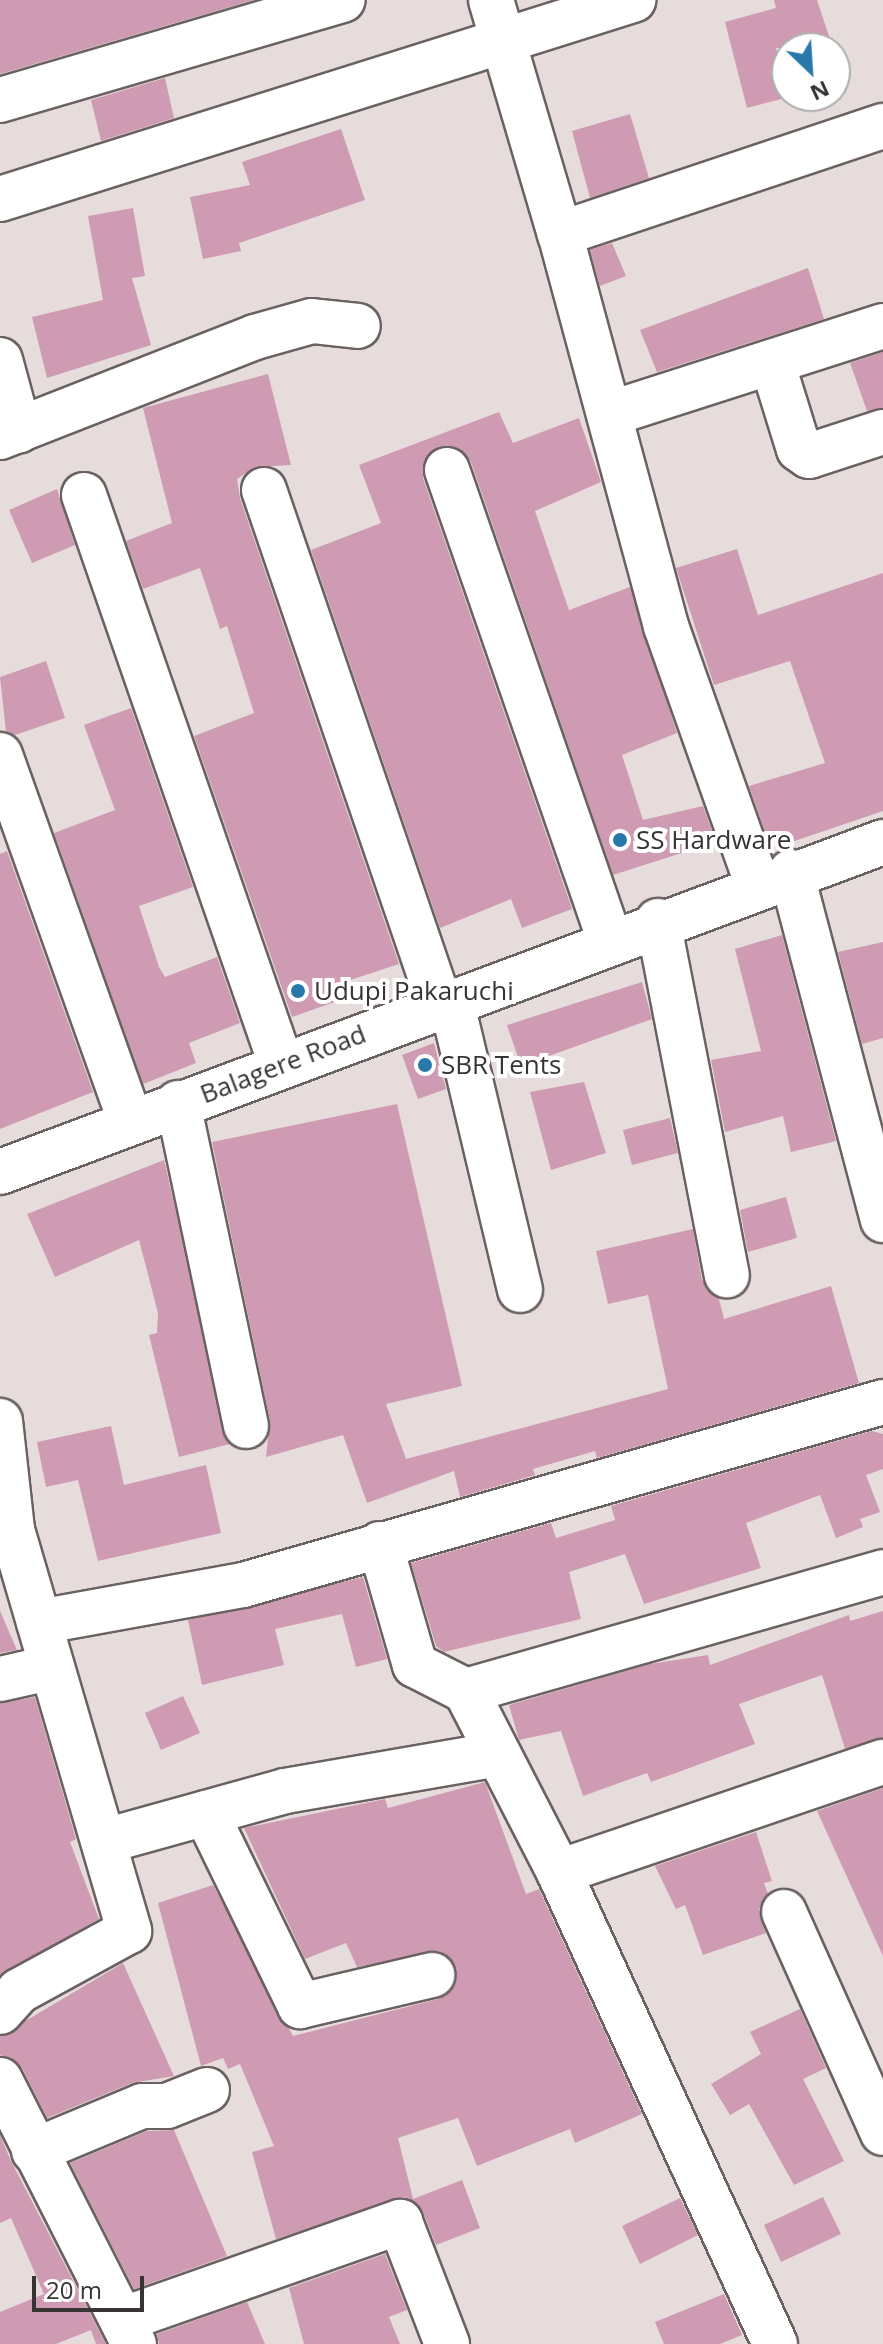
<!DOCTYPE html>
<style>
body{margin:0}
#map{position:relative;width:883px;height:2344px;overflow:hidden;background:#e7dcdc;font-family:"Open Sans",sans-serif}
div>[style]{position:absolute}
[style*='--x']{left:calc(var(--x)*1px);top:calc(var(--y)*1px);width:calc(var(--w)*1px);rotate:calc(var(--a)*1deg)}
.building>*{inset:0;background:#ce9bb2}
.roads{filter:drop-shadow(2px 0 #6a6161) drop-shadow(-2px 0 #6a6161) drop-shadow(0 2px #6a6161) drop-shadow(0 -2px #6a6161)}
.street>*{height:44px;margin:-22px;padding:0 22px;transform-origin:22px;border-radius:22px;background:#fff}
.secondary>*{height:44px;margin:-22px;padding:0 22px;transform-origin:22px;border-radius:22px;background:#fff}
.dots>*{width:22px;height:22px;translate:-50% -50%;box-sizing:border-box;border:4px solid #fff;border-radius:50%}
span{translate:-50% -50%;white-space:nowrap;text-align:center;line-height:1.15;-webkit-text-stroke:8px #fff;paint-order:stroke}
.poi-label{font-size:26px;color:#383434}
.left{translate:0 -50%;text-align:left}
.street-label{font-size:26px;color:#383434}
.north{position:absolute;left:771px;top:32px;width:80px;height:80px;box-sizing:border-box;background:#fff;border:2px solid #afaeae;border-radius:50%;rotate:155deg;font-size:22px;font-weight:700;line-height:32px;text-align:center;color:#383434}
.north::after{content:'';display:block;margin:auto;width:28px;height:36px;background:#2978aa;clip-path:polygon(50% 0,100% 100%,50% 72%,0 100%)}
.scale{position:absolute;left:32px;top:2276px;width:112px;height:36px;box-sizing:border-box;border:4px solid #383434;border-top:0;padding-left:10px;font-size:24px;line-height:28px;white-space:nowrap;color:#383434;-webkit-text-stroke:6px #fff;paint-order:stroke}
</style>
<div id="map">
<div class="building">
<i style="clip-path:polygon(0 0,254px 0,0 74px)"></i>
<i style="clip-path:polygon(774px 0,817px 0,833px 48px,776px 48px,789px 97px,747px 108px,725px 22px,776px 8px)"></i>
<i style="clip-path:polygon(165px 78px,174px 118px,101px 141px,91px 100px)"></i>
<i style="clip-path:polygon(630px 114px,649px 178px,590px 198px,572px 131px)"></i>
<i style="clip-path:polygon(341px 129px,365px 200px,239px 243px,241px 251px,203px 259px,190px 197px,250px 185px,242px 162px)"></i>
<i style="clip-path:polygon(133px 208px,145px 276px,132px 278px,151px 345px,47px 378px,32px 317px,103px 300px,88px 216px)"></i>
<i style="clip-path:polygon(612px 243px,626px 276px,600px 286px,590px 250px)"></i>
<i style="clip-path:polygon(808px 268px,824px 319px,657px 372px,640px 330px)"></i>
<i style="clip-path:polygon(883px 352px,883px 408px,867px 411px,850px 363px)"></i>
<i style="clip-path:polygon(268px 374px,291px 465px,255px 467px,237px 479px,240px 498px,399px 964px,338px 984px,343px 999px,292px 1017px,194px 736px,254px 713px,227px 626px,220px 629px,200px 568px,143px 589px,126px 541px,172px 523px,143px 408px)"></i>
<i style="clip-path:polygon(499px 412px,513px 443px,579px 418px,601px 482px,535px 511px,569px 610px,630px 587px,677px 733px,622px 755px,643px 820px,703px 806px,716px 842px,613px 875px,471px 462px,463px 451px,440px 446px,428px 454px,423px 478px,572px 909px,522px 928px,511px 899px,440px 928px,311px 550px,381px 523px,359px 465px)"></i>
<i style="clip-path:polygon(57px 489px,75px 545px,32px 563px,9px 510px)"></i>
<i style="clip-path:polygon(737px 549px,758px 615px,883px 573px,883px 811px,771px 849px,749px 786px,825px 763px,790px 661px,714px 685px,676px 568px)"></i>
<i style="clip-path:polygon(46px 661px,65px 718px,15px 735px,6px 731px,0 677px)"></i>
<i style="clip-path:polygon(131px 708px,193px 887px,139px 906px,159px 967px,165px 977px,217px 957px,240px 1023px,189px 1043px,196px 1063px,143px 1084px,54px 833px,115px 810px,84px 725px)"></i>
<i style="clip-path:polygon(7px 851px,93px 1092px,0 1129px,0 854px)"></i>
<i style="clip-path:polygon(782px 935px,836px 1141px,791px 1152px,783px 1116px,725px 1132px,711px 1060px,761px 1051px,735px 949px)"></i>
<i style="clip-path:polygon(883px 942px,883px 1038px,862px 1044px,838px 952px)"></i>
<i style="clip-path:polygon(642px 982px,652px 1019px,521px 1066px,507px 1025px)"></i>
<i style="clip-path:polygon(434px 1043px,446px 1089px,418px 1099px,402px 1055px)"></i>
<i style="clip-path:polygon(584px 1082px,606px 1153px,551px 1170px,530px 1092px)"></i>
<i style="clip-path:polygon(397px 1104px,462px 1386px,386px 1404px,406px 1459px,668px 1389px,648px 1295px,608px 1304px,596px 1251px,693px 1229px,702px 1280px,719px 1299px,724px 1319px,831px 1286px,859px 1383px,597px 1458px,595px 1451px,533px 1469px,535px 1475px,460px 1497px,454px 1471px,367px 1503px,343px 1435px,266px 1457px,270px 1421px,212px 1142px)"></i>
<i style="clip-path:polygon(670px 1118px,678px 1153px,632px 1165px,623px 1130px)"></i>
<i style="clip-path:polygon(164px 1160px,230px 1444px,179px 1457px,149px 1335px,157px 1333px,158px 1313px,139px 1240px,55px 1277px,27px 1214px)"></i>
<i style="clip-path:polygon(786px 1197px,797px 1238px,748px 1252px,740px 1210px)"></i>
<i style="clip-path:polygon(111px 1426px,124px 1485px,206px 1465px,221px 1533px,98px 1561px,78px 1480px,46px 1487px,37px 1442px)"></i>
<i style="clip-path:polygon(872px 1431px,883px 1434px,883px 1469px,866px 1475px,880px 1512px,860px 1519px,863px 1527px,836px 1538px,820px 1495px,746px 1523px,761px 1568px,644px 1604px,625px 1554px,569px 1572px,581px 1619px,444px 1652px,436px 1646px,411px 1563px,551px 1523px,556px 1538px,615px 1520px,611px 1506px)"></i>
<i style="clip-path:polygon(363px 1577px,387px 1659px,356px 1667px,342px 1614px,275px 1629px,284px 1665px,202px 1685px,188px 1620px)"></i>
<i style="clip-path:polygon(0 1611px,17px 1650px,0 1653px)"></i>
<i style="clip-path:polygon(883px 1611px,883px 1738px,845px 1749px,822px 1675px,739px 1704px,755px 1744px,651px 1782px,647px 1773px,583px 1796px,561px 1731px,519px 1740px,509px 1705px,650px 1664px,708px 1655px,710px 1665px,849px 1615px,850px 1621px)"></i>
<i style="clip-path:polygon(183px 1696px,200px 1733px,161px 1750px,145px 1713px)"></i>
<i style="clip-path:polygon(35px 1697px,76px 1839px,70px 1842px,99px 1919px,0 1975px,0 1703px)"></i>
<i style="clip-path:polygon(485px 1782px,526px 1894px,539px 1889px,642px 2114px,575px 2143px,570px 2129px,477px 2166px,458px 2118px,398px 2138px,413px 2199px,462px 2180px,480px 2228px,436px 2245px,423px 2212px,404px 2197px,276px 2239px,252px 2152px,274px 2146px,240px 2064px,228px 2069px,223px 2058px,201px 2066px,158px 1903px,213px 1885px,293px 2036px,438px 1999px,456px 1981px,451px 1959px,440px 1951px,357px 1967px,346px 1943px,305px 1959px,244px 1828px,385px 1799px,388px 1808px)"></i>
<i style="clip-path:polygon(883px 1788px,883px 1956px,817px 1811px)"></i>
<i style="clip-path:polygon(756px 1832px,772px 1881px,764px 1883px,768px 1894px,759px 1909px,766px 1933px,703px 1955px,685px 1905px,676px 1909px,655px 1866px)"></i>
<i style="clip-path:polygon(123px 1963px,174px 2076px,132px 2083px,47px 2118px,22px 2068px,0 2055px,0 2036px)"></i>
<i style="clip-path:polygon(800px 2009px,826px 2068px,803px 2079px,844px 2161px,794px 2185px,749px 2104px,730px 2115px,711px 2084px,761px 2054px,750px 2032px)"></i>
<i style="clip-path:polygon(174px 2130px,227px 2256px,134px 2289px,70px 2163px,147px 2131px)"></i>
<i style="clip-path:polygon(0 2135px,11px 2161px,106px 2344px,96px 2344px,91px 2330px,56px 2344px,0 2344px,0 2312px,44px 2294px,11px 2218px,0 2223px)"></i>
<i style="clip-path:polygon(823px 2197px,841px 2234px,781px 2262px,764px 2225px)"></i>
<i style="clip-path:polygon(680px 2198px,698px 2235px,640px 2264px,622px 2226px)"></i>
<i style="clip-path:polygon(385px 2254px,407px 2310px,389px 2317px,400px 2344px,304px 2344px,289px 2288px)"></i>
<i style="clip-path:polygon(724px 2294px,742px 2335px,720px 2344px,664px 2344px,655px 2322px)"></i>
<i style="clip-path:polygon(247px 2302px,265px 2344px,159px 2344px,157px 2334px)"></i>
</div>
<div class="roads">
<div class="street">
<i style="--x:491;--y:0;--w:244;--a:73.6"></i>
<i style="--x:0;--y:100;--w:357;--a:-16.3"></i>
<i style="--x:0;--y:199;--w:664;--a:-17.45"></i>
<i style="--x:0;--y:360;--w:73;--a:74.8"></i>
<i style="--x:772;--y:362;--w:91;--a:72.8"></i>
<i style="--x:799;--y:449;--w:12;--a:35"></i>
<i style="--x:809;--y:456;--w:78;--a:-18"></i>
<i style="--x:609;--y:414;--w:288;--a:-17.8"></i>
<i style="--x:0;--y:437;--w:274;--a:-21.4"></i>
<i style="--x:255;--y:337;--w:59;--a:-15.7"></i>
<i style="--x:312;--y:321;--w:46;--a:6.2"></i>
<i style="--x:447;--y:470;--w:496;--a:70.9"></i>
<i style="--x:264;--y:490;--w:544;--a:71.13"></i>
<i style="--x:84;--y:495;--w:602;--a:70.9"></i>
<i style="--x:0;--y:755;--w:388;--a:70.4"></i>
<i style="--x:791;--y:872;--w:360;--a:75.2"></i>
<i style="--x:758;--y:886;--w:276;--a:-109.5"></i>
<i style="--x:666;--y:626;--w:406;--a:-105.1"></i>
<i style="--x:560;--y:234;--w:341;--a:-18.5"></i>
<i style="--x:658;--y:921;--w:361;--a:79"></i>
<i style="--x:451;--y:1000;--w:298;--a:76.6"></i>
<i style="--x:178;--y:1103;--w:330;--a:78.1"></i>
<i style="--x:0;--y:1421;--w:110;--a:83.7"></i>
<i style="--x:12;--y:1530;--w:418;--a:73.7"></i>
<i style="--x:129;--y:1931;--w:125;--a:151.4"></i>
<i style="--x:19;--y:1991;--w:28;--a:132"></i>
<i style="--x:380;--y:1544;--w:126;--a:73.9"></i>
<i style="--x:415;--y:1665;--w:57;--a:27"></i>
<i style="--x:39;--y:1622;--w:207;--a:-10.3"></i>
<i style="--x:243;--y:1585;--w:666;--a:-15.96"></i>
<i style="--x:0;--y:1679;--w:50;--a:-12.7"></i>
<i style="--x:206;--y:1813;--w:215;--a:64"></i>
<i style="--x:300;--y:2006;--w:136;--a:-13.2"></i>
<i style="--x:105;--y:1841;--w:187;--a:-15.5"></i>
<i style="--x:285;--y:1791;--w:212;--a:-9.8"></i>
<i style="--x:559;--y:1872;--w:342;--a:-18.8"></i>
<i style="--x:784;--y:1912;--w:242;--a:65.9"></i>
<i style="--x:0;--y:2080;--w:296;--a:63.1"></i>
<i style="--x:34;--y:2151;--w:117;--a:-22.6"></i>
<i style="--x:142;--y:2106;--w:25;--a:0"></i>
<i style="--x:167;--y:2106;--w:43;--a:-21.8"></i>
<i style="--x:124;--y:2319;--w:293;--a:-19.4"></i>
<i style="--x:400;--y:2222;--w:131;--a:68.9"></i>
<i style="--x:775;--y:2344;--w:519;--a:-114.59"></i>
<i style="--x:559;--y:1872;--w:203;--a:-117.2"></i>
<i style="--x:466;--y:1691;--w:434;--a:-15.9"></i>
</div>
<div class="secondary">
<i style="--x:0;--y:1172;--w:943;--a:-20.49"></i>
</div>
</div>
<div class="dots">
<i style="left:620px;top:840px;background:#2978aa"></i>
<i style="left:298px;top:991px;background:#2978aa"></i>
<i style="left:425px;top:1065px;background:#2978aa"></i>
</div>
<div class="poi-label">
<span class="left" style="left:636px;top:840px">SS Hardware</span>
<span class="left" style="left:314px;top:991px">Udupi Pakaruchi</span>
<span class="left" style="left:441px;top:1065px">SBR Tents</span>
</div>
<div class="street-label">
<span style="left:283px;top:1064px;rotate:-21deg">Balagere Road</span>
</div>
<div class="north">N</div>
<div class="scale">20 m</div>
</div>
